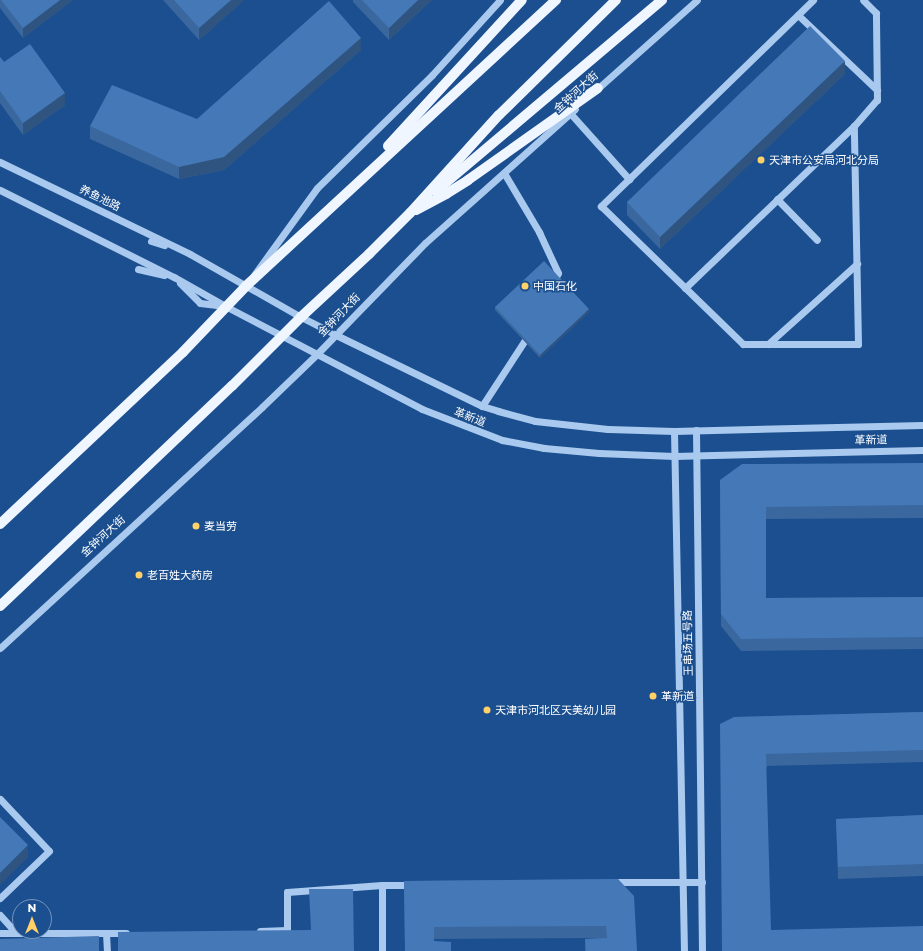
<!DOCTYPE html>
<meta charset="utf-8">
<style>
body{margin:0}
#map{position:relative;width:923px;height:951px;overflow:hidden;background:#1b4f8f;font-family:Montserrat,"Noto Sans SC",sans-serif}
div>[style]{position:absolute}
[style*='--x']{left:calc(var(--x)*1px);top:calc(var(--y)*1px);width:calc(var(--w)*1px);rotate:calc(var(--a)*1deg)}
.minor>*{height:7px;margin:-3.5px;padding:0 3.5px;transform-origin:3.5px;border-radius:3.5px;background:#a9c9ee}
.major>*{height:10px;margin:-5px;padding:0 5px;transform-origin:5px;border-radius:5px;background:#f0f6ff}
.wall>*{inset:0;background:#3a679d}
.shaded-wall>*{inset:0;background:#305480}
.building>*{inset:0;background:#4478b7}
.dots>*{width:11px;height:11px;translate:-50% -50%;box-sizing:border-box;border:2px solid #1b4f8f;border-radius:50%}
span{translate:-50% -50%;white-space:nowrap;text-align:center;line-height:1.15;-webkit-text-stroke:3px #1b4f8f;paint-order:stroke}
.street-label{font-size:11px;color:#fff}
.poi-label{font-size:11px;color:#fff}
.left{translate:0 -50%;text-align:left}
.north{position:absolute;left:12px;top:899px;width:40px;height:40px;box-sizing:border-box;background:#1b4f8f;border:1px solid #7695bc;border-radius:50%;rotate:0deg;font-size:11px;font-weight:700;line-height:16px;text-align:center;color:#fff}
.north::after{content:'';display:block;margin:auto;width:14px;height:18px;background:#ffd166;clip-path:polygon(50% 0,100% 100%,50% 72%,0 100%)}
</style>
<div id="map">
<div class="minor">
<i style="--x:813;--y:0;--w:296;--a:135.8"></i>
<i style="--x:601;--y:206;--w:198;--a:44.2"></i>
<i style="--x:743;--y:344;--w:115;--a:0"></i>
<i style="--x:858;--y:344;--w:218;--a:-91.1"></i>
<i style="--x:854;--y:126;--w:35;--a:-49"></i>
<i style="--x:877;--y:100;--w:87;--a:-90.7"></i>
<i style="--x:876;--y:13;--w:18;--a:-135"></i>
<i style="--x:798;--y:15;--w:109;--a:43.5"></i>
<i style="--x:596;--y:90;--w:135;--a:-41.7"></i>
<i style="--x:570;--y:113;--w:89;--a:48.2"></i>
<i style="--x:0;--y:162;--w:211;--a:25.8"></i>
<i style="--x:190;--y:254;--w:128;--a:29.6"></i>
<i style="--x:301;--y:317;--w:39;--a:27"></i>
<i style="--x:336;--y:335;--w:162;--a:25.9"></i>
<i style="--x:482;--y:406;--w:17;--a:17"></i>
<i style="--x:498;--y:411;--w:38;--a:15"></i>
<i style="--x:535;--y:421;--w:73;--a:6.3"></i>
<i style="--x:608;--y:429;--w:66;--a:1.7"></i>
<i style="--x:674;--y:431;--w:249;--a:-1.4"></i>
<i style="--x:504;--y:173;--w:69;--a:59.3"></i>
<i style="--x:539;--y:232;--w:45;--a:65.1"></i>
<i style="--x:558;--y:273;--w:11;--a:117"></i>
<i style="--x:0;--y:190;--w:195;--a:26.6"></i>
<i style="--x:174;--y:277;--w:61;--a:29.5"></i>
<i style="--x:227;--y:307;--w:220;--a:27.6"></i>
<i style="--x:422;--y:409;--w:86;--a:21.2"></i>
<i style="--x:502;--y:440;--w:43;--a:10.8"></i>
<i style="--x:544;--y:448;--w:55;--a:5.2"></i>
<i style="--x:599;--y:453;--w:75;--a:2.3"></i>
<i style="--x:674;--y:456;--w:249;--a:-1.4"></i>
<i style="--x:777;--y:199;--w:57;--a:45.7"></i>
<i style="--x:151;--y:241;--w:14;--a:17"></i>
<i style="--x:138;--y:269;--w:27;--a:13"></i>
<i style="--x:254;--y:275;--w:107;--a:-54.1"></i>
<i style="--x:317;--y:188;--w:161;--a:-44.5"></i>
<i style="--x:432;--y:75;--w:101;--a:-47.8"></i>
<i style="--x:180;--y:283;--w:28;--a:45"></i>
<i style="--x:200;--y:303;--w:23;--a:7"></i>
<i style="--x:685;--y:288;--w:234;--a:-43.8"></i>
<i style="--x:768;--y:344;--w:120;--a:-42"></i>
<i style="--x:482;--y:406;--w:86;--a:-56.9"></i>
<i style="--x:696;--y:430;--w:521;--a:89.34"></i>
<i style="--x:674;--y:431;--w:520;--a:88.9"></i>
<i style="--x:0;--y:648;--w:356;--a:-42.6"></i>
<i style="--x:262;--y:407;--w:76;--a:-43.9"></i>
<i style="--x:317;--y:354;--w:155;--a:-45.8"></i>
<i style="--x:425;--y:243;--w:201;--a:-41.8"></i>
<i style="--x:0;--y:799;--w:71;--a:46.7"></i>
<i style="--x:49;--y:851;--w:68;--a:136.2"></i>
<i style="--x:612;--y:882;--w:90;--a:0"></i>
<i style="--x:0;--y:915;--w:24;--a:48"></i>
<i style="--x:260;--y:931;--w:27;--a:-2"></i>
<i style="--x:287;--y:930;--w:38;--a:-90"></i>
<i style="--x:287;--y:892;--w:95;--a:-4.2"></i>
<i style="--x:0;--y:933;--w:126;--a:0"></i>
<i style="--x:106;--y:933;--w:18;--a:87"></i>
<i style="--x:382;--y:951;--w:66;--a:-90"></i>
<i style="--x:382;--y:885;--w:32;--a:0"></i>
</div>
<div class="major">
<i style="--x:388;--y:146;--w:198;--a:-47.5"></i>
<i style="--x:436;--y:191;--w:296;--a:-40.2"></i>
<i style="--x:416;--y:210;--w:34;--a:-28"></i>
<i style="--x:446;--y:194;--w:26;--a:-32"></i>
<i style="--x:468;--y:180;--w:159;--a:-35.3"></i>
<i style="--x:0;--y:524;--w:251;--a:-43.2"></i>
<i style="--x:183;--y:352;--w:91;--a:-46.3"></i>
<i style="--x:246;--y:286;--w:422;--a:-42.7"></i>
<i style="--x:0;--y:606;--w:320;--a:-43.5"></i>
<i style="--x:232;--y:386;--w:98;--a:-45"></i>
<i style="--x:301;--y:317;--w:93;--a:-42.8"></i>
<i style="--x:369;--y:254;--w:58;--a:-45"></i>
<i style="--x:410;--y:213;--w:132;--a:-47.8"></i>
<i style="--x:499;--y:115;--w:164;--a:-44.5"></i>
</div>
<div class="wall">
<i style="clip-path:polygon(0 0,73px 0,23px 38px,0 8px)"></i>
<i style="clip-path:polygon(163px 0,244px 0,199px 40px)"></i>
<i style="clip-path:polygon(353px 0,432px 0,389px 40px,353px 2px)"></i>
<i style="clip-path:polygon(361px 50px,224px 170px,179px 179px,90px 139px,90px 126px,197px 119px)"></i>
<i style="clip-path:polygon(0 57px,4px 62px,65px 105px,23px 135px,0 103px)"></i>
<i style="clip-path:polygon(845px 74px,660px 249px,627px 215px,627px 202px)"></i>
<i style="clip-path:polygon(495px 307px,589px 312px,540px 358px,495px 310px)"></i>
<i style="clip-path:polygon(923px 463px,923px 518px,766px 519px,766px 598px,923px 597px,923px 649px,741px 651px,721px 626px,720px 480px)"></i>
<i style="clip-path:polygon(923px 712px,923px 762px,767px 766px,722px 951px,734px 717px)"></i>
<i style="clip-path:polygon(923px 815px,923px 876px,838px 879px,836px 819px)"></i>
<i style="clip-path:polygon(618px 879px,637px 951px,585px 951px,585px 939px,606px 938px,434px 939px,405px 951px,404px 881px)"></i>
</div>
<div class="shaded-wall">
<i style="clip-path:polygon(60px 0,73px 0,23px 38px,23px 28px)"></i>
<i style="clip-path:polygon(231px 0,244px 0,199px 40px,199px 28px)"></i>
<i style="clip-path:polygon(418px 0,432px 0,389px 40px,389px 28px)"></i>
<i style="clip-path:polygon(361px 38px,361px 50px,224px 170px,179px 179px,179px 167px)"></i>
<i style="clip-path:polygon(845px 61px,845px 74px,660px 249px,660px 237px)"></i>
<i style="clip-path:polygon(65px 93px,65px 105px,23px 135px,23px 123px)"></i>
<i style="clip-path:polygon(589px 309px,589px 312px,540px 358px,540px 355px)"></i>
<i style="clip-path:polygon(28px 845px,28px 857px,0 885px,0 873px)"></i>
</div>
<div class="building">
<i style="clip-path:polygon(1px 0,60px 0,23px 28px)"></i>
<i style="clip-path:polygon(174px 0,231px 0,199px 28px)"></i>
<i style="clip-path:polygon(362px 0,418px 0,389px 28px)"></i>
<i style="clip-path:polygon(329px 1px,361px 38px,224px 157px,179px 167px,90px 126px,112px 85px,197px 119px)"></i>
<i style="clip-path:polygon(810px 26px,845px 61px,660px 237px,627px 202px)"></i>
<i style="clip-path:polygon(30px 44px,65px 93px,23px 123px,0 91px,0 57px,4px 62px)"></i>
<i style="clip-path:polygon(544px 261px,589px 309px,540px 355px,495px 307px)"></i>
<i style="clip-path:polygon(923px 463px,923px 505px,766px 507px,766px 598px,923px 597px,923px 637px,741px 639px,721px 614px,720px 480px,742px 464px)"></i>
<i style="clip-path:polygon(923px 712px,923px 750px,766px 754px,771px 930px,923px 926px,923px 951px,722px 951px,720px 724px,734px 717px)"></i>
<i style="clip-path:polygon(923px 815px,923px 864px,838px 867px,836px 819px)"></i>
<i style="clip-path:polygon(0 817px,28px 845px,0 873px)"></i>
<i style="clip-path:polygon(618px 879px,634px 896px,637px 951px,586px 951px,585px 939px,607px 938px,606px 926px,434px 927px,434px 941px,451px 942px,451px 951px,405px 951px,404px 881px)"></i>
<i style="clip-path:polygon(309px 889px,353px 889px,354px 951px,118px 951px,118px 932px,311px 930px)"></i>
<i style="clip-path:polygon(99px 936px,99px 951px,0 951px,0 939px)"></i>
</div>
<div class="dots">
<i style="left:761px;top:160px;background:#ffd166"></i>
<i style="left:525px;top:286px;background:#ffd166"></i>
<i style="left:196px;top:526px;background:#ffd166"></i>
<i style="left:139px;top:575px;background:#ffd166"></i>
<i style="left:653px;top:696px;background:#ffd166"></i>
<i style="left:487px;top:710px;background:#ffd166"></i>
</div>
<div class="street-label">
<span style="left:576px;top:92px;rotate:-42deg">金钟河大街</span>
<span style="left:100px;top:198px;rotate:26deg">养鱼池路</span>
<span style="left:339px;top:315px;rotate:-46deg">金钟河大街</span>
<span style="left:470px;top:417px;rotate:21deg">革新道</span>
<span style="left:871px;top:440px;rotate:-1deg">革新道</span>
<span style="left:103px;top:536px;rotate:-42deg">金钟河大街</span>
<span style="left:688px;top:643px;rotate:-91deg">王串场五号路</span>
</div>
<div class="poi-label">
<span class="left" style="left:769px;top:160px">天津市公安局河北分局</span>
<span class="left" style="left:533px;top:286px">中国石化</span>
<span class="left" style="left:204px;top:526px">麦当劳</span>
<span class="left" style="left:147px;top:575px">老百姓大药房</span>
<span class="left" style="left:661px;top:696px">革新道</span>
<span class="left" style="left:495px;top:710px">天津市河北区天美幼儿园</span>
</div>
<div class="north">N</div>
</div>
